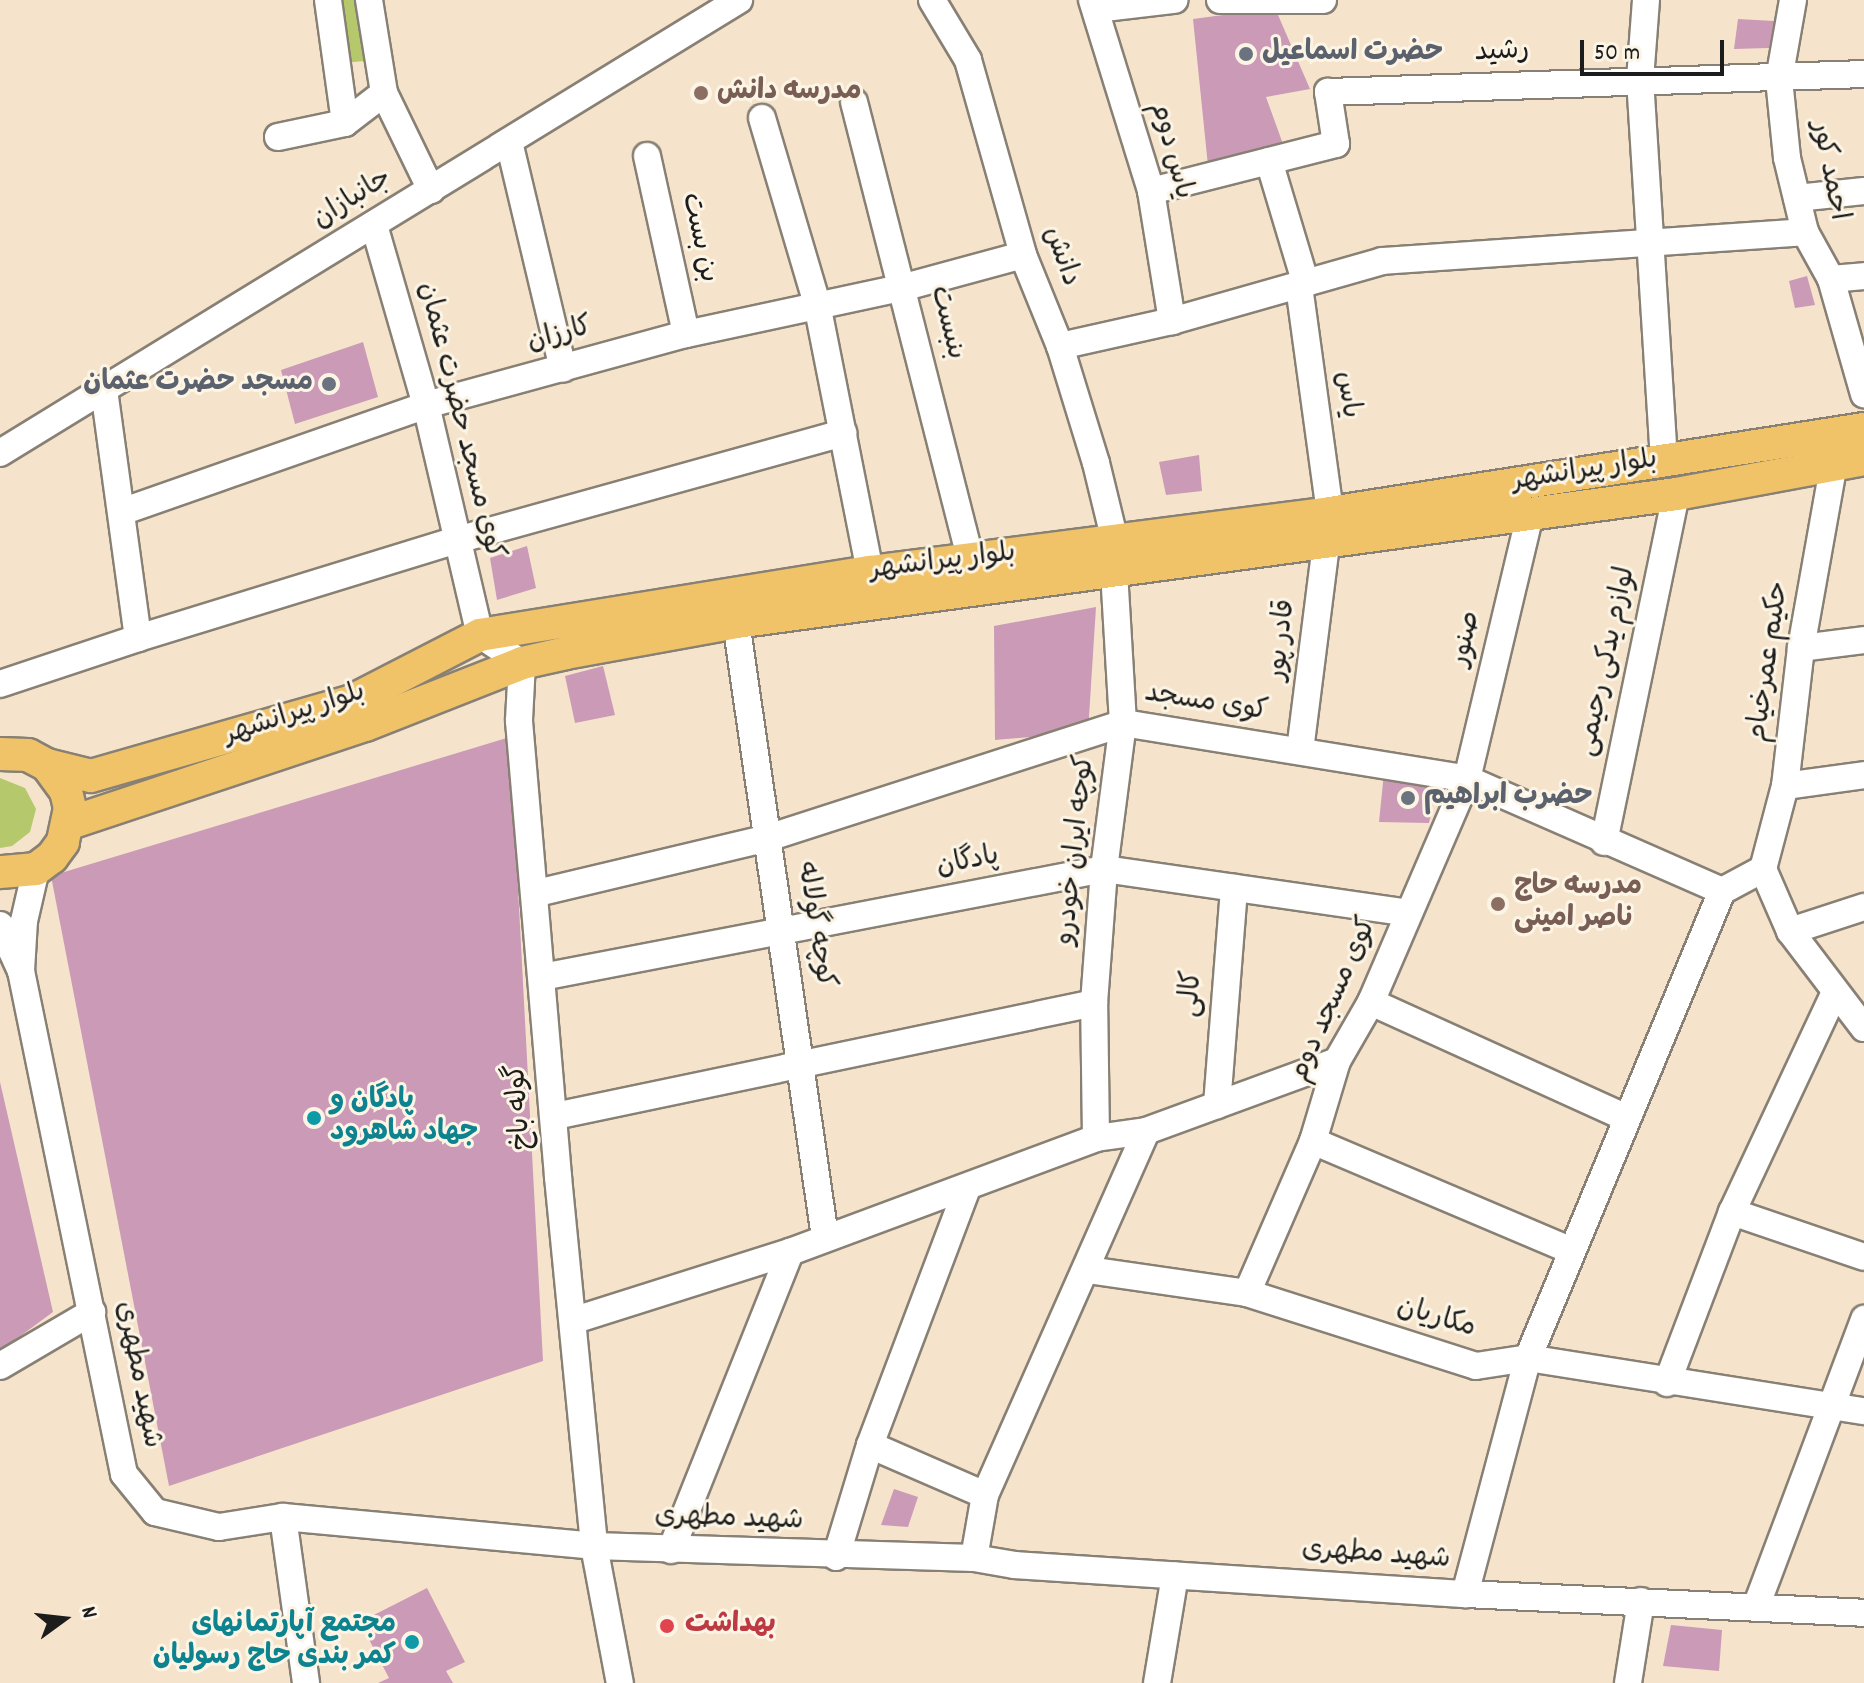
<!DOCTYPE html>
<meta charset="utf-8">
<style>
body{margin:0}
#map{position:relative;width:1864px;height:1683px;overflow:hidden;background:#f5e4cb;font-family:Dekko,"Playpen Sans Arabic",sans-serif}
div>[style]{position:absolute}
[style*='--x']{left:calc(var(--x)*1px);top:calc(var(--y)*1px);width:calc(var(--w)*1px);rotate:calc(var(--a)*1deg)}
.green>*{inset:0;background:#b5c86b}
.building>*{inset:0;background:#ca9ab7}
.roads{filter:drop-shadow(2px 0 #888074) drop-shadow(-2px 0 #888074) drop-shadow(0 2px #888074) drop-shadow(0 -2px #888074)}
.minor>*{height:26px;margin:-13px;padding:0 13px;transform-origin:13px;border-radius:13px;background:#fff}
.major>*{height:32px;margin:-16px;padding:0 16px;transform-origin:16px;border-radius:16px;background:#f0c369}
.dots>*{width:22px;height:22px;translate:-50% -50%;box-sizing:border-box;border:4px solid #fcf5e5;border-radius:50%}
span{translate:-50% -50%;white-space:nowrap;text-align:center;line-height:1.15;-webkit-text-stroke:6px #fcf5e5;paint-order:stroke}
.street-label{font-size:28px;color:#1c1c1c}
.worship-label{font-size:28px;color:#5b616d;font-weight:700}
.left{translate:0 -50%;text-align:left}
.right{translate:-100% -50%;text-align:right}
.education-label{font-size:28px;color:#785e54;font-weight:700}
.culture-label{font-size:28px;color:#0d838f;font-weight:700}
.health-label{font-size:28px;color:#be3a42;font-weight:700}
.north{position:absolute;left:24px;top:1579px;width:80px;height:80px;-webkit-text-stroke:6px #fcf5e5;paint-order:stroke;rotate:75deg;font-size:22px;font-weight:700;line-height:32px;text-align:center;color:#1c1c1c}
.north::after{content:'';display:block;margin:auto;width:28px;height:36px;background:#1c1c1c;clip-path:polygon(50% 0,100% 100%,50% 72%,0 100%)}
.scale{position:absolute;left:1580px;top:40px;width:144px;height:36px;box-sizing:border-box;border:4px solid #1c1c1c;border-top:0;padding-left:10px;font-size:24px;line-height:28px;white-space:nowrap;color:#1c1c1c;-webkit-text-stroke:6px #fcf5e5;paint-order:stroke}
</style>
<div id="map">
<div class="green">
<i style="clip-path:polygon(336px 0,357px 0,364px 61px,344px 63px)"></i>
<i style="clip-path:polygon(0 778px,25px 788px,36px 809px,30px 832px,12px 846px,0 848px)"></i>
</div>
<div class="building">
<i style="clip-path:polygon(1275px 8px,1310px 89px,1266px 97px,1284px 147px,1208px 166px,1193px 19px)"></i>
<i style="clip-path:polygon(1738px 19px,1774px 21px,1769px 48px,1734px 49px)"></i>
<i style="clip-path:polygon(1807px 276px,1815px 305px,1795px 308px,1789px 281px)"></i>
<i style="clip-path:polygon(363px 342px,378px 397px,295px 424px,281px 370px)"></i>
<i style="clip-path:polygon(1199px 455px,1202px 491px,1166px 495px,1159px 462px)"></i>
<i style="clip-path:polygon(527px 546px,536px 588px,497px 600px,490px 558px)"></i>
<i style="clip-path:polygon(1096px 607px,1088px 732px,995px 740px,994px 626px)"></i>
<i style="clip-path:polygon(603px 666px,615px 715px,575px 723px,565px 676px)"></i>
<i style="clip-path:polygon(510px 737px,543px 1361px,169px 1486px,51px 876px)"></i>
<i style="clip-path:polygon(1384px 773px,1440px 774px,1429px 823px,1379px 822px)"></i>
<i style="clip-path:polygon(0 1082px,53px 1312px,0 1351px)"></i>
<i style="clip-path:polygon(894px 1489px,918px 1497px,908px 1527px,881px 1525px)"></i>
<i style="clip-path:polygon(427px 1588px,465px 1662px,446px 1671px,453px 1683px,378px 1683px,389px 1678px,360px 1622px)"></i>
<i style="clip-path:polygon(1671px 1625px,1722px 1630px,1719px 1671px,1663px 1666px)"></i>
</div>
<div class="roads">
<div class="minor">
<i style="--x:328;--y:0;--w:124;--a:82.1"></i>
<i style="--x:345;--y:123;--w:49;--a:-37.6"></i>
<i style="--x:369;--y:0;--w:94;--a:80.8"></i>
<i style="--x:384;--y:93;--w:108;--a:64.1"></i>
<i style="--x:932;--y:0;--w:70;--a:59"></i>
<i style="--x:968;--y:60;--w:203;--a:74.2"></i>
<i style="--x:1023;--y:255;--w:98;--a:67.9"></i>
<i style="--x:1060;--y:346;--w:122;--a:72.9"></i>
<i style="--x:1096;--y:463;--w:80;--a:76.3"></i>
<i style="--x:1092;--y:0;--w:200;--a:72.8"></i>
<i style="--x:1151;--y:191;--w:132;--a:80.8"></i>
<i style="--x:1220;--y:0;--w:103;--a:0"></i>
<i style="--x:1646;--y:0;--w:79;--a:94.3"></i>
<i style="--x:1640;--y:79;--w:382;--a:86.4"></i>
<i style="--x:1793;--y:0;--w:80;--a:100"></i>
<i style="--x:1779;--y:79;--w:79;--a:84.2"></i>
<i style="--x:1787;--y:158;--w:76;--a:76.3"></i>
<i style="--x:1805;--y:232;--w:54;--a:61"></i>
<i style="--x:1831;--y:279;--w:120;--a:74"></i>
<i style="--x:1096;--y:9;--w:79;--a:-6.6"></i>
<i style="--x:854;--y:102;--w:473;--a:75.7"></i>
<i style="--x:762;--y:118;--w:194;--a:73.5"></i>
<i style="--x:817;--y:304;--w:273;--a:78.8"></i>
<i style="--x:278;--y:137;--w:68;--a:-11.8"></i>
<i style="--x:509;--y:142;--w:233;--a:76.6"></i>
<i style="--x:647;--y:156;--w:182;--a:77.6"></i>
<i style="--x:1269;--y:161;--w:128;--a:73.3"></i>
<i style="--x:1151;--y:191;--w:191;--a:-14.3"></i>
<i style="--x:1336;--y:144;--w:53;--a:-98.7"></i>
<i style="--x:1328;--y:92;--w:536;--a:-1.92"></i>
<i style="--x:1797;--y:198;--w:67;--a:-6"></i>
<i style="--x:374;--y:225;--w:187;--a:73.9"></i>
<i style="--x:426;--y:405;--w:236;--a:76.8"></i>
<i style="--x:480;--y:635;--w:50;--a:33.7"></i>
<i style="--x:522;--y:663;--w:58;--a:93"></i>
<i style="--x:519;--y:721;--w:458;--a:85.1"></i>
<i style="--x:558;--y:1177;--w:371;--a:84.4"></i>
<i style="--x:594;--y:1546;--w:139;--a:79.3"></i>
<i style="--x:1831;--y:279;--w:33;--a:-5"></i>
<i style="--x:1299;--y:286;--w:229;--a:82.2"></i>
<i style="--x:1330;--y:513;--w:240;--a:97.2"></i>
<i style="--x:1060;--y:346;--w:115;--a:-12.6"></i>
<i style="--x:1172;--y:321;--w:218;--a:-15.9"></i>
<i style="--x:1382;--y:261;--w:424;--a:-3.9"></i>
<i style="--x:0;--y:453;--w:867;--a:-31.51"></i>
<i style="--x:124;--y:511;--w:320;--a:-19.3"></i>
<i style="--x:426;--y:405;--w:270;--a:-15.3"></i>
<i style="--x:686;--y:334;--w:224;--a:-12.1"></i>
<i style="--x:905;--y:287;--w:122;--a:-15.2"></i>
<i style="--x:736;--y:622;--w:621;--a:81.77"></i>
<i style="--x:138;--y:638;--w:334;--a:-17.1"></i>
<i style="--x:457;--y:540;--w:401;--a:-15.5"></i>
<i style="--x:1801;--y:648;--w:64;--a:-7.2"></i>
<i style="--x:0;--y:684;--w:145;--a:-18.4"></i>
<i style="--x:138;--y:638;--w:249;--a:-97.8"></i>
<i style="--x:1785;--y:786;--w:80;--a:-7.9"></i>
<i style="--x:1604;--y:842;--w:355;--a:-78.3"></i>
<i style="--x:1763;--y:869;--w:86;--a:-75.2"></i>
<i style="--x:1785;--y:786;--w:139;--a:-83.4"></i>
<i style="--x:1801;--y:648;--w:188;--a:-79.9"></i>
<i style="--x:1763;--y:869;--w:68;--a:66.5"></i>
<i style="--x:1790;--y:931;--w:122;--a:52.7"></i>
<i style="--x:537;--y:893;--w:237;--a:-13.4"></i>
<i style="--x:768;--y:838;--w:373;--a:-17.9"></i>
<i style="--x:1123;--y:723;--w:349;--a:9.2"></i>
<i style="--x:1467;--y:779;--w:279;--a:23.7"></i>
<i style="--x:1722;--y:891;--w:47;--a:-28.2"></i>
<i style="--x:0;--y:925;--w:51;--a:65.5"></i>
<i style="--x:21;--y:971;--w:50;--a:-86.6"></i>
<i style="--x:24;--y:921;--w:53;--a:-77"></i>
<i style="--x:1790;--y:931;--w:78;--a:-18"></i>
<i style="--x:21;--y:971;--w:513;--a:78.43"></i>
<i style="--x:124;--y:1474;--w:49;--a:50.8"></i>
<i style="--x:155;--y:1512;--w:66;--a:13.2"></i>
<i style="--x:219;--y:1527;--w:65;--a:-8.9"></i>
<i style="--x:283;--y:1517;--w:312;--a:5.3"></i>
<i style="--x:594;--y:1546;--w:380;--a:1.8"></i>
<i style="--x:974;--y:1558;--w:42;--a:9.7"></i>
<i style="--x:1015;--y:1565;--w:451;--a:3.7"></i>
<i style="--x:1465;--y:1594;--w:399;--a:2.7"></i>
<i style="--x:542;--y:977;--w:572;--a:-10.88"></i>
<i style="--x:1104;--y:869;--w:307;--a:8.2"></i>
<i style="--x:1371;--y:1002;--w:279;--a:24.4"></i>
<i style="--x:1217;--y:1105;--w:218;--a:-85.5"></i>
<i style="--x:555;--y:1116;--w:551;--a:-11.84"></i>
<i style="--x:1096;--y:1138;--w:135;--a:-90.8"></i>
<i style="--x:1094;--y:1003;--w:134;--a:-85.7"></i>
<i style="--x:1104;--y:869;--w:147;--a:-82.6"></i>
<i style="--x:1123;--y:723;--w:153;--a:-93.4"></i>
<i style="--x:1313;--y:1141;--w:281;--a:23"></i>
<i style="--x:1732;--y:1212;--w:139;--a:18.8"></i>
<i style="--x:1088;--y:1270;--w:161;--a:8.2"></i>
<i style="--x:1247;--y:1293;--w:240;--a:17.7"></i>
<i style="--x:1476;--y:1366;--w:53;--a:-8.7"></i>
<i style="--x:1528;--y:1358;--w:340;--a:9"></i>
<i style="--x:1247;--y:1293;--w:166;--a:-66.5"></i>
<i style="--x:1313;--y:1141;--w:84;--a:-73.3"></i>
<i style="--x:1337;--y:1061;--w:68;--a:-60"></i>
<i style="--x:1371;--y:1002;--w:243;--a:-66.7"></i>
<i style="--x:1467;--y:779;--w:272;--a:-76.6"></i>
<i style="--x:575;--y:1320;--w:225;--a:-17.6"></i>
<i style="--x:790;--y:1252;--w:327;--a:-20.4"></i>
<i style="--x:1096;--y:1138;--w:50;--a:-8"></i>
<i style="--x:1146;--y:1131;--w:203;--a:-20.1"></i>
<i style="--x:0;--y:1366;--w:107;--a:-30.4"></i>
<i style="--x:1667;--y:1383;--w:183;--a:-69.2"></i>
<i style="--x:1732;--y:1212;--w:243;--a:-64.9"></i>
<i style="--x:870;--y:1445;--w:125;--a:23.5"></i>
<i style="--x:283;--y:1517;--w:168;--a:82.1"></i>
<i style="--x:671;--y:1550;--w:321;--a:-68.2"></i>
<i style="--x:836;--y:1557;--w:117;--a:-73.1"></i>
<i style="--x:870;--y:1445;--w:275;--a:-69.3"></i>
<i style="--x:974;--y:1558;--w:64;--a:-80.1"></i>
<i style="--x:985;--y:1495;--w:398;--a:-66.1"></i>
<i style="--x:1465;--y:1594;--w:244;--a:-75.1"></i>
<i style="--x:1528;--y:1358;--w:506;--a:-67.44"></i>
<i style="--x:1756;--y:1607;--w:308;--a:-69.4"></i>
<i style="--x:1157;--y:1683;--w:109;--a:-80.5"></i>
<i style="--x:1628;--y:1683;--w:83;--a:-81"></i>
</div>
<div class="major">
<i style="--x:0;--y:754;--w:28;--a:2"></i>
<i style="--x:28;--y:755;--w:21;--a:28"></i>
<i style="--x:47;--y:765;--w:32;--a:54"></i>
<i style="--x:66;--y:791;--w:17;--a:77"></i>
<i style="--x:70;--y:808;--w:35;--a:102"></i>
<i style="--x:63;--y:842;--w:19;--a:126"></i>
<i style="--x:52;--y:857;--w:20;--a:143"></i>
<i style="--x:36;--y:869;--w:36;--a:175"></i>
<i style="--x:47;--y:765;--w:45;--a:14"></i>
<i style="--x:91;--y:776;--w:272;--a:-16"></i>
<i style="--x:352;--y:701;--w:144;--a:-27.3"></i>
<i style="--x:480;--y:635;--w:395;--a:-9.2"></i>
<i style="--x:870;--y:572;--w:464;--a:-7.3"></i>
<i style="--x:1330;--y:513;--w:541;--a:-8.94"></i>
<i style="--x:70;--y:823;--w:311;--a:-18.4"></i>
<i style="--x:365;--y:725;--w:169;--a:-21.5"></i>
<i style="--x:522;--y:663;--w:45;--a:-12.8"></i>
<i style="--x:566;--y:653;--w:173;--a:-10.3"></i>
<i style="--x:736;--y:622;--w:949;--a:-7.75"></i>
<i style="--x:1676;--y:494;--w:191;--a:-10.5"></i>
</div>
</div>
<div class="dots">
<i style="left:1246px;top:54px;background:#6b7280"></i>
<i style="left:701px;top:93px;background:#8d6e63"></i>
<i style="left:329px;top:384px;background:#6b7280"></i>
<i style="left:1408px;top:798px;background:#6b7280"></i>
<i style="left:1498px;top:904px;background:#8d6e63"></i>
<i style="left:314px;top:1118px;background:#0f9aa8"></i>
<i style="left:667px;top:1626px;background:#e0444e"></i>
<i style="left:412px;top:1642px;background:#0f9aa8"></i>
</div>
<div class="street-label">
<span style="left:1502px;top:53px;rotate:-3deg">رشید</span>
<span style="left:1170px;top:151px;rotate:75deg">یاس دوم</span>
<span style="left:1828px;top:171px;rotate:79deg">احمد کور</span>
<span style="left:353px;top:200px;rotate:-32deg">جانبازان</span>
<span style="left:698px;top:238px;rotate:78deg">بن بست</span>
<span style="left:1060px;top:257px;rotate:70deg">دانش</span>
<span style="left:946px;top:323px;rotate:76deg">بنبست</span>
<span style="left:560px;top:336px;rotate:-15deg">کارزان</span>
<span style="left:1346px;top:395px;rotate:82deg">یاس</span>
<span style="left:459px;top:421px;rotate:76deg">کوی مسجد حضرت عثمان</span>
<span style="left:1585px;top:472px;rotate:-9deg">بلوار پیرانشهر</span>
<span style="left:943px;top:563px;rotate:-7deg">بلوار پیرانشهر</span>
<span style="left:1467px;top:639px;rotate:-77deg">صنور</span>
<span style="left:1283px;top:640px;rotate:-83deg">قادر پور</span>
<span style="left:1608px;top:662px;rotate:-78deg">لوازم یدکی رحیمی</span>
<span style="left:1770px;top:662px;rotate:-82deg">حکیم عمرخیام</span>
<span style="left:1206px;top:704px;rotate:9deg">کوی مسجد</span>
<span style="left:295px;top:715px;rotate:-18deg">بلوار پیرانشهر</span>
<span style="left:1077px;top:850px;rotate:-84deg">کوچه ایران خودرو</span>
<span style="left:968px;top:863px;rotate:-11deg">پادگان</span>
<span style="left:814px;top:925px;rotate:81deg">کوچه گولاله</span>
<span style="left:1193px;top:994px;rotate:-86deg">کالی</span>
<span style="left:1335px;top:1000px;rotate:-66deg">کوی مسجد دوم</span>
<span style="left:521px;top:1107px;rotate:-94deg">گوله باخ</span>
<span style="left:1436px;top:1319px;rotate:17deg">مکاریان</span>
<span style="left:137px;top:1375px;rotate:79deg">شهید مطهری</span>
<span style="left:729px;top:1520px;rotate:2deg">شهید مطهری</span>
<span style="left:1376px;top:1556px;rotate:4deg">شهید مطهری</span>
</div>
<div class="worship-label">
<span class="left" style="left:1262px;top:54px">حضرت اسماعیل</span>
<span class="right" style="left:313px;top:384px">مسجد حضرت عثمان</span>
<span class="left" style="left:1424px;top:798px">حضرب ابراهیم</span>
</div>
<div class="education-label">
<span class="left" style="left:717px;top:93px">مدرسه دانش</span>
<span class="left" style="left:1514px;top:904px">مدرسه حاج<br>ناصر امینی</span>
</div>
<div class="culture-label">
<span class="left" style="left:330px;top:1118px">پادگان و<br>جهاد شاهرود</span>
<span class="right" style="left:396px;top:1642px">مجتمع آپارتمانهای<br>کمر بندی حاج رسولیان</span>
</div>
<div class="health-label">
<span class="left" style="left:685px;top:1626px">بهداشت</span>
</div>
<div class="north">N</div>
<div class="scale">50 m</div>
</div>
